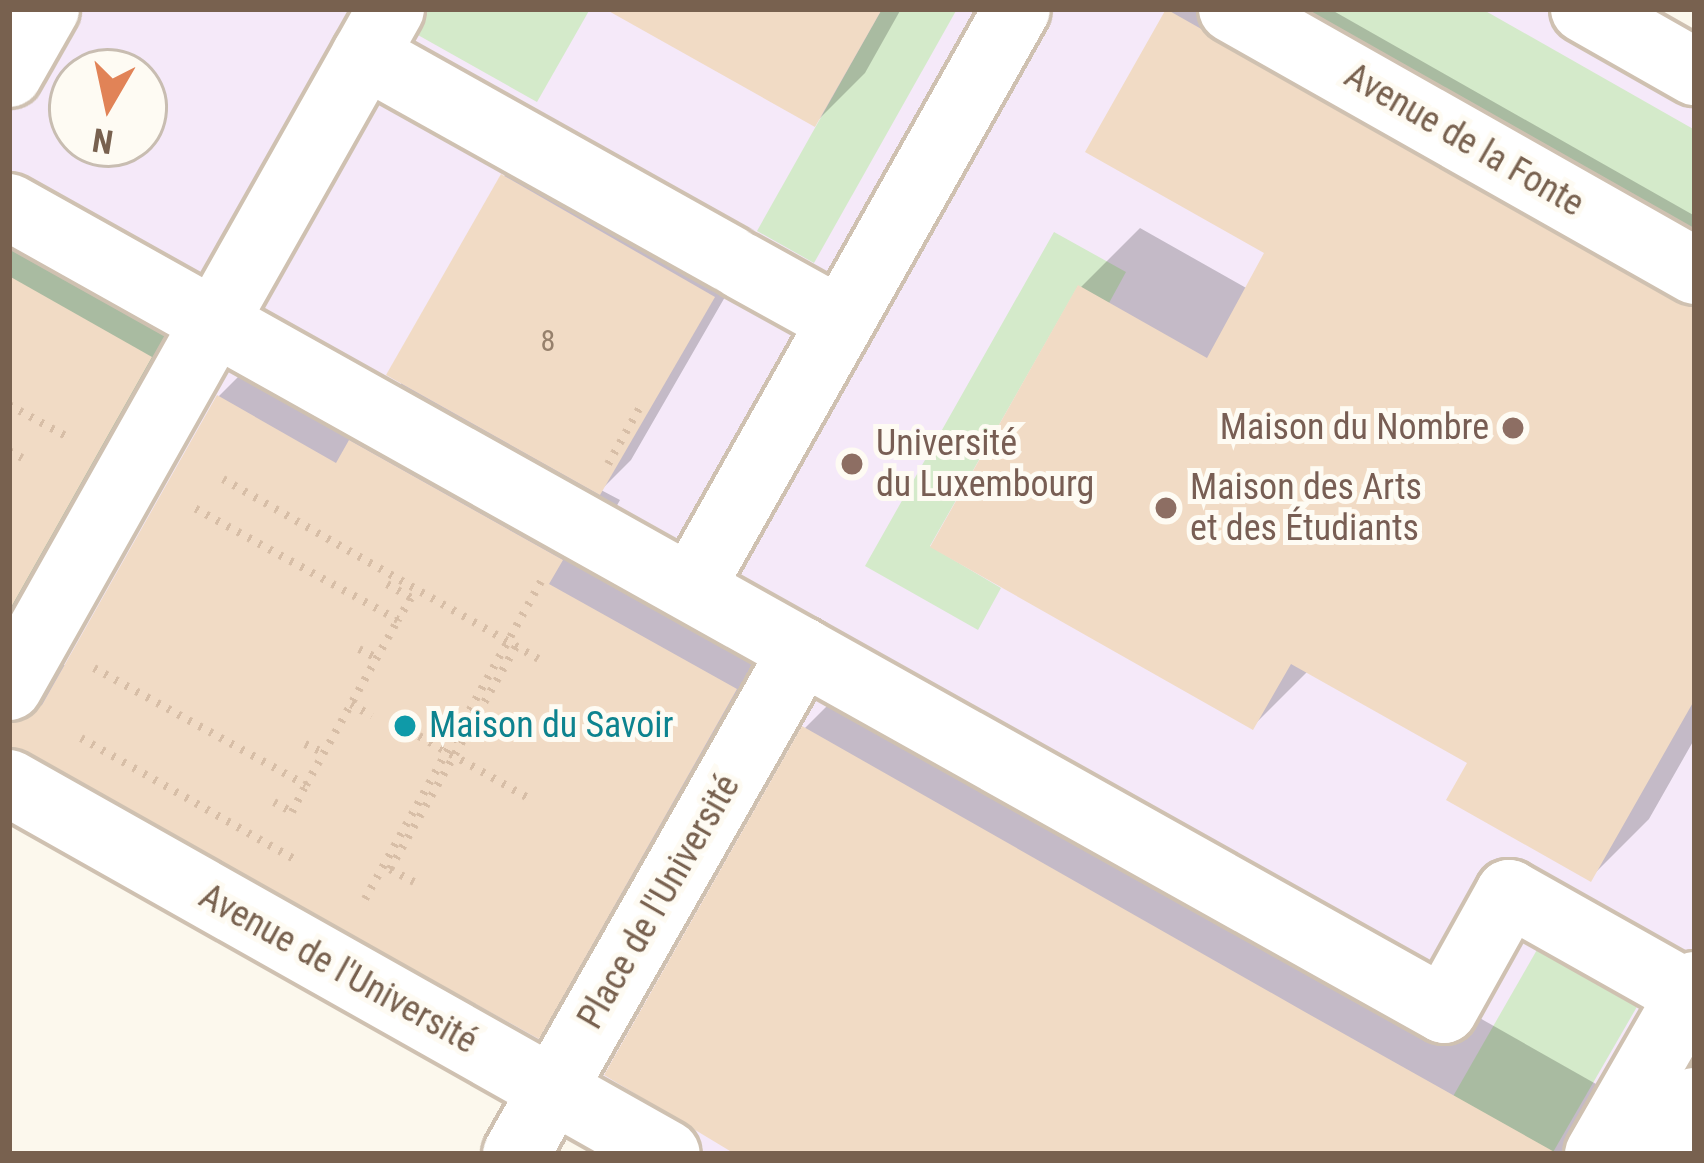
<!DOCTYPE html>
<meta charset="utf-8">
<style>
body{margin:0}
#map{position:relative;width:1704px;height:1163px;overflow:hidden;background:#fcf8ed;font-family:"Roboto Condensed",sans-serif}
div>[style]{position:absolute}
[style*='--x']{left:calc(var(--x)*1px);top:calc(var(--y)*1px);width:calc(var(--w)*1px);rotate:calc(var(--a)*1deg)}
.education>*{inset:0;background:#f5e9f9}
.green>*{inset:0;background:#d4eaca}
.shadow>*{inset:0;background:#0003}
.building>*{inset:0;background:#f1dbc5}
.path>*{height:8px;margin-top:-4px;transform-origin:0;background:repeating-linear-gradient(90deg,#d7bea7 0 3px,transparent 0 12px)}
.roads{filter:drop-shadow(3px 0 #cfc1b1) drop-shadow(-3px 0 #cfc1b1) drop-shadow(0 3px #cfc1b1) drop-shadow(0 -3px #cfc1b1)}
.minor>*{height:66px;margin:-33px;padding:0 33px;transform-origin:33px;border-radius:33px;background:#fff}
.dots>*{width:33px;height:33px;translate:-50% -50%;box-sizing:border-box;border:6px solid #fefbf3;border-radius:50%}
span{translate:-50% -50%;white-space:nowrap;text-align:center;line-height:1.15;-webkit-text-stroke:10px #fefbf3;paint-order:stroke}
.number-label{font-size:30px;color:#96806c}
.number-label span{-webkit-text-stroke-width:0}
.street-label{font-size:36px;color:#78614f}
.education-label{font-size:36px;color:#785e54}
.right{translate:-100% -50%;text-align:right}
.left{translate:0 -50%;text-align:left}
.culture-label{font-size:36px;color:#0d838f}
.frame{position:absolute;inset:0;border:12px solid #78614f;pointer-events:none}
.north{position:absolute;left:48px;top:48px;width:120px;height:120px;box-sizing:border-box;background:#fefbf3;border:3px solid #c8bdb1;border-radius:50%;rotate:189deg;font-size:33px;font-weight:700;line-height:48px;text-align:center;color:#78614f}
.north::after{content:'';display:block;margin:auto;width:42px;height:54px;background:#e18357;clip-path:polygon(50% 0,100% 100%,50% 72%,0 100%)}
</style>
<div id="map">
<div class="education">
<i style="clip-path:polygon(evenodd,9px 9px,1584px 9px,1695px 71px,1695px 1154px,667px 1154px,9px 783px,9px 9px,72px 72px,144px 72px,144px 144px,72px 144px,72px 72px)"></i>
</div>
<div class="green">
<i style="clip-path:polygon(420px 9px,590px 9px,537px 102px,409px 30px)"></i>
<i style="clip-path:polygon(882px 9px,957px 9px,814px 263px,757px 231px)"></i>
<i style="clip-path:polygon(1302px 9px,1482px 9px,1695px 130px,1695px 232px)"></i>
<i style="clip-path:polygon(1054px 232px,1126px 272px,1109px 303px,1078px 286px,930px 546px,1001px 588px,978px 630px,865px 566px)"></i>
<i style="clip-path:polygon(9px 233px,172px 326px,9px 613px)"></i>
<i style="clip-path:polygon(1538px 948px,1638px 1005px,1552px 1154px,1420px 1154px)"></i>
</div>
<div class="shadow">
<i style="clip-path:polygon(611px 9px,901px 9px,865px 73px,814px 124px)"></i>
<i style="clip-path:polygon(1170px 9px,1330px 9px,1695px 216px,1695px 738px,1649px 819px,1590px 878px,1471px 762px,1309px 670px,1252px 727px,1081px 287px,1140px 228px,1248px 289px,1268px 252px,1089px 150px)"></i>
<i style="clip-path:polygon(535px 145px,744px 264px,631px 460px,601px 490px,620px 500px,606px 525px,794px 630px,597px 976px,538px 1035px,9px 738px,9px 247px,49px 207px,209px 297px,49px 661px,68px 666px,219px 396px,278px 337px,392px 402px,504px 176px)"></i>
<i style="clip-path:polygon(864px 669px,1619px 1097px,1645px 1154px,748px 1154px,805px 728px)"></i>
</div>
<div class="building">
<i style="clip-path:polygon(605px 9px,882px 9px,815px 127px)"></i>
<i style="clip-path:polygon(1166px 9px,1695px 308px,1695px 699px,1591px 882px,1446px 800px,1467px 763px,1291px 664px,1253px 730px,930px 547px,1078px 285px,1207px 358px,1264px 253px,1085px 152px)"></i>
<i style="clip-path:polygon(501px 174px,715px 297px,600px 495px,386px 375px)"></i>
<i style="clip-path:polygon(9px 276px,152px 357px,9px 611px)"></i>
<i style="clip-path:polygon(217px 395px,336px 463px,349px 440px,563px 560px,549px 584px,737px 689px,539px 1039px,9px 746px,9px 724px,42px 705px)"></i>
<i style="clip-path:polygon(802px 726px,1305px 1012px,1558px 1154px,735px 1154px,604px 1075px)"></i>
</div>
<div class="path">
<i style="--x:9;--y:405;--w:71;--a:28.7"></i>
<i style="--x:9;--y:451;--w:15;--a:28"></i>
<i style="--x:608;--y:464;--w:71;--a:-60.6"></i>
<i style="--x:223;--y:479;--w:363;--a:29.7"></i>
<i style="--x:387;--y:584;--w:28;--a:30"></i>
<i style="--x:411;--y:598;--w:26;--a:121"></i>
<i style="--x:359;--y:649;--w:20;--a:27"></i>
<i style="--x:94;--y:668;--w:242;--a:28.9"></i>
<i style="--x:306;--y:785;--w:189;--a:-60.9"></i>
<i style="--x:398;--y:620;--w:239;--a:-151.2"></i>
<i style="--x:351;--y:704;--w:24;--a:30"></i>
<i style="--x:419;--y:736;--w:128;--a:29.6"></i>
<i style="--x:81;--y:738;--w:245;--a:29.6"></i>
<i style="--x:305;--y:744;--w:21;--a:25"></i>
<i style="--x:274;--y:802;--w:21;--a:29"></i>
<i style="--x:292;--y:812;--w:30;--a:-63"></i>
<i style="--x:414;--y:882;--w:27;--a:-152"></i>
<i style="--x:390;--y:869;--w:256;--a:-60.5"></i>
<i style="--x:365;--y:899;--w:363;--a:-61"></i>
</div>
<div class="roads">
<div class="minor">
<i style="--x:1232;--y:9;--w:532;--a:29.5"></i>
<i style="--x:1584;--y:9;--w:128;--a:29.6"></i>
<i style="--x:365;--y:55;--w:418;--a:29.2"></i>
<i style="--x:9;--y:74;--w:75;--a:-60.4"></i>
<i style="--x:9;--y:207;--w:1644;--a:29.23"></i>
<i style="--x:1444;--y:1010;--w:134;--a:-60.9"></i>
<i style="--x:1509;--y:893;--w:214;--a:29.4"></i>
<i style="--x:740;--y:265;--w:115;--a:29"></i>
<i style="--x:691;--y:588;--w:664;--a:-60.62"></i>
<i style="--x:9;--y:687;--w:778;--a:-60.6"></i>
<i style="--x:9;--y:783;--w:755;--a:29.42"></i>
<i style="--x:516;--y:1154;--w:579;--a:-60.38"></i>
<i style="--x:1598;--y:1154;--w:195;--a:-60.1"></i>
<i style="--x:1665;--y:1154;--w:61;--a:-60.5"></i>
</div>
</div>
<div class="dots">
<i style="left:1513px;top:428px;background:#8d6e63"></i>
<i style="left:852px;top:464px;background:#8d6e63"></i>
<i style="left:1166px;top:508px;background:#8d6e63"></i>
<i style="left:405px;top:726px;background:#0f9aa8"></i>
</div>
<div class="number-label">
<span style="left:548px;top:341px">8</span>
</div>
<div class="street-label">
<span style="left:1464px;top:140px;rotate:30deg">Avenue de la Fonte</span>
<span style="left:659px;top:902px;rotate:-60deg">Place de l'Université</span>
<span style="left:338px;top:969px;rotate:29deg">Avenue de l'Université</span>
</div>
<div class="education-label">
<span class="right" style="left:1489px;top:428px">Maison du Nombre</span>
<span class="left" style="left:876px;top:464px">Université<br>du Luxembourg</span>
<span class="left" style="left:1190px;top:508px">Maison des Arts<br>et des Étudiants</span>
</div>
<div class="culture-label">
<span class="left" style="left:429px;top:726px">Maison du Savoir</span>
</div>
<div class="frame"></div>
<div class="north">N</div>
</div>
